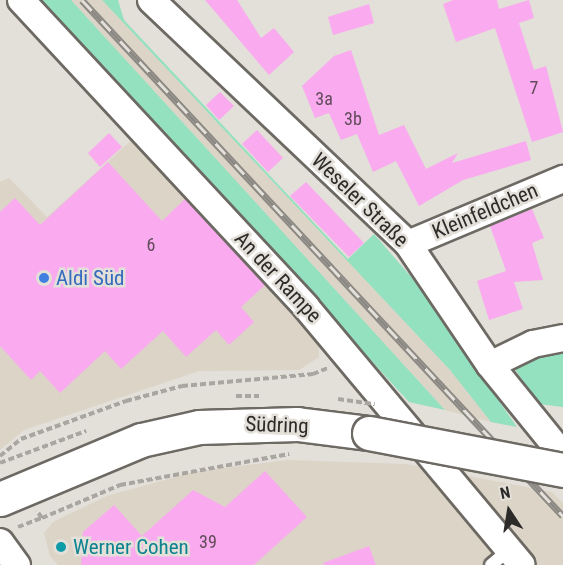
<!DOCTYPE html>
<meta charset="utf-8">
<style>
body{margin:0}
#map{position:relative;width:563px;height:565px;overflow:hidden;background:#e3dfd9;font-family:"Roboto Condensed",sans-serif}
div>[style]{position:absolute}
[style*='--x']{left:calc(var(--x)*1px);top:calc(var(--y)*1px);width:calc(var(--w)*1px);rotate:calc(var(--a)*1deg)}
.built>*{inset:0;background:#dbd4c7}
.green>*{inset:0;background:#93e1be}
.building>*{inset:0;background:#faaaee}
.path>*{height:4px;margin-top:-2px;transform-origin:0;background:repeating-linear-gradient(90deg,#a9a6a1 0 6px,transparent 0 9px)}
.roads{filter:drop-shadow(2px 0 #6d6963) drop-shadow(-2px 0 #6d6963) drop-shadow(0 2px #6d6963) drop-shadow(0 -2px #6d6963)}
.service>*{height:12px;margin:-6px;padding:0 6px;transform-origin:6px;border-radius:6px;background:#fff}
.minor>*{height:26px;margin:-13px;padding:0 13px;transform-origin:13px;border-radius:13px;background:#fff}
.secondary>*{height:33px;margin:-16.5px;padding:0 16.5px;transform-origin:16.5px;border-radius:16.5px;background:#fff}
.rail>*{height:7px;margin-top:-3.5px;transform-origin:0;background:repeating-linear-gradient(90deg,#e3dfd9 0 14px,#8c8985 0 28px);box-sizing:border-box;border-block:2px solid #8c8985}
.path-bridge>*{height:4px;margin-top:-2px;transform-origin:0;background:repeating-linear-gradient(90deg,#a9a6a1 0 6px,transparent 0 9px)}
.bridges{filter:drop-shadow(2px 0 #6d6963) drop-shadow(-2px 0 #6d6963) drop-shadow(0 2px #6d6963) drop-shadow(0 -2px #6d6963)}
.secondary-bridge>*{height:33px;margin:-16.5px;padding:0 16.5px;transform-origin:16.5px;border-radius:16.5px;background:#fff}
.dots>*{width:16px;height:16px;translate:-50% -50%;box-sizing:border-box;border:3px solid #e3dfd9;border-radius:50%}
span{translate:-50% -50%;white-space:nowrap;text-align:center;line-height:1.15;-webkit-text-stroke:5px #e3dfd9;paint-order:stroke}
.number-label{font-size:18px;color:#604b5a}
.number-label span{-webkit-text-stroke-width:0}
.street-label{font-size:21px;color:#2d2b29}
.shop-label{font-size:21px;color:#366cbe}
.left{translate:0 -50%;text-align:left}
.culture-label{font-size:21px;color:#0d838f}
.north{position:absolute;left:479px;top:481px;width:60px;height:60px;-webkit-text-stroke:4px #e3dfd9;paint-order:stroke;rotate:348deg;font-size:16px;font-weight:700;line-height:24px;text-align:center;color:#2d2b29}
.north::after{content:'';display:block;margin:auto;width:21px;height:27px;background:#2d2b29;clip-path:polygon(50% 0,100% 100%,50% 72%,0 100%)}
</style>
<div id="map">
<div class="built">
<i style="clip-path:polygon(71px 0,102px 0,450px 370px,491px 422px,445px 410px)"></i>
<i style="clip-path:polygon(137px 135px,318px 334px,319px 357px,299px 370px,199px 371px,24px 430px,0 450px,0 182px,9px 178px,47px 217px)"></i>
<i style="clip-path:polygon(288px 460px,406px 464px,552px 492px,563px 503px,563px 565px,58px 565px,50px 556px,44px 533px,53px 522px,107px 496px,193px 472px)"></i>
</div>
<div class="green">
<i style="clip-path:polygon(40px 0,71px 0,445px 410px,409px 402px)"></i>
<i style="clip-path:polygon(102px 0,118px 0,124px 20px,348px 259px,374px 234px,419px 286px,517px 427px,491px 422px,450px 370px)"></i>
<i style="clip-path:polygon(563px 350px,563px 407px,539px 404px,512px 365px)"></i>
</div>
<div class="building">
<i style="clip-path:polygon(205px 0,237px 0,261px 38px,274px 28px,294px 52px,269px 75px)"></i>
<i style="clip-path:polygon(453px 0,497px 0,499px 9px,529px 0,534px 18px,519px 23px,534px 70px,546px 66px,563px 132px,532px 142px,495px 28px,456px 42px,443px 4px)"></i>
<i style="clip-path:polygon(369px 4px,374px 23px,333px 35px,328px 17px)"></i>
<i style="clip-path:polygon(351px 50px,379px 135px,404px 125px,426px 169px,458px 153px,452px 163px,526px 141px,531px 160px,463px 180px,419px 206px,396px 161px,373px 172px,357px 134px,341px 140px,329px 113px,315px 118px,302px 86px,334px 56px)"></i>
<i style="clip-path:polygon(220px 92px,234px 106px,219px 120px,206px 105px)"></i>
<i style="clip-path:polygon(257px 130px,283px 158px,268px 172px,242px 144px)"></i>
<i style="clip-path:polygon(109px 133px,122px 147px,100px 167px,88px 153px)"></i>
<i style="clip-path:polygon(108px 162px,162px 221px,185px 199px,265px 285px,241px 307px,254px 322px,229px 345px,216px 330px,186px 357px,163px 331px,121px 369px,105px 351px,60px 393px,40px 371px,31px 380px,0 346px,0 212px,15px 198px,40px 225px)"></i>
<i style="clip-path:polygon(306px 182px,364px 243px,349px 257px,290px 196px)"></i>
<i style="clip-path:polygon(532px 209px,544px 238px,532px 243px,543px 280px,514px 282px,523px 309px,489px 320px,477px 281px,506px 271px,490px 226px)"></i>
<i style="clip-path:polygon(265px 471px,307px 517px,254px 565px,81px 565px,83px 532px,114px 505px,142px 536px,193px 490px,225px 507px)"></i>
<i style="clip-path:polygon(369px 546px,376px 565px,324px 565px,323px 563px)"></i>
</div>
<div class="path">
<i style="--x:236;--y:396;--w:23;--a:0"></i>
<i style="--x:0;--y:456;--w:27;--a:-39"></i>
<i style="--x:21;--y:439;--w:112;--a:-19.9"></i>
<i style="--x:126;--y:401;--w:58;--a:-15"></i>
<i style="--x:182;--y:386;--w:132;--a:-5.2"></i>
<i style="--x:313;--y:374;--w:16;--a:-22"></i>
<i style="--x:0;--y:463;--w:92;--a:-20.4"></i>
<i style="--x:42;--y:518;--w:85;--a:-22.9"></i>
<i style="--x:120;--y:485;--w:172;--a:-10.4"></i>
<i style="--x:18;--y:527;--w:26;--a:-21"></i>
<i style="--x:42;--y:518;--w:9;--a:-126"></i>
</div>
<div class="roads">
<div class="service">
<i style="--x:491;--y:565;--w:25;--a:-40"></i>
</div>
<div class="minor">
<i style="--x:21;--y:0;--w:419;--a:47.1"></i>
<i style="--x:306;--y:307;--w:336;--a:50.1"></i>
<i style="--x:151;--y:0;--w:354;--a:43.5"></i>
<i style="--x:408;--y:244;--w:146;--a:55.9"></i>
<i style="--x:490;--y:365;--w:48;--a:-26"></i>
<i style="--x:533;--y:344;--w:31;--a:-11"></i>
<i style="--x:408;--y:244;--w:168;--a:-22.8"></i>
<i style="--x:490;--y:365;--w:116;--a:51"></i>
<i style="--x:0;--y:542;--w:29;--a:54"></i>
</div>
<div class="secondary">
<i style="--x:0;--y:499;--w:153;--a:-22.7"></i>
<i style="--x:141;--y:440;--w:59;--a:-12.6"></i>
<i style="--x:199;--y:427;--w:98;--a:-1.8"></i>
<i style="--x:297;--y:424;--w:73;--a:7.1"></i>
</div>
</div>
<div class="rail">
<i style="--x:82;--y:0;--w:705;--a:47.01"></i>
</div>
<div class="path-bridge">
<i style="--x:338;--y:399;--w:37;--a:8"></i>
</div>
<div class="bridges">
<div class="secondary-bridge">
<i style="--x:369;--y:433;--w:197;--a:10.8"></i>
</div>
</div>
<div class="dots">
<i style="left:44px;top:278px;background:#3f7fe0"></i>
<i style="left:61px;top:547px;background:#0f9aa8"></i>
</div>
<div class="number-label">
<span style="left:534px;top:88px">7</span>
<span style="left:324px;top:99px">3a</span>
<span style="left:353px;top:119px">3b</span>
<span style="left:151px;top:245px">6</span>
<span style="left:208px;top:542px">39</span>
</div>
<div class="street-label">
<span style="left:360px;top:200px;rotate:44deg">Weseler Straße</span>
<span style="left:485px;top:211px;rotate:-23deg">Kleinfeldchen</span>
<span style="left:278px;top:277px;rotate:47deg">An der Rampe</span>
<span style="left:277px;top:425px;rotate:2deg">Südring</span>
</div>
<div class="shop-label">
<span class="left" style="left:56px;top:278px">Aldi Süd</span>
</div>
<div class="culture-label">
<span class="left" style="left:73px;top:547px">Werner Cohen</span>
</div>
<div class="north">N</div>
</div>
